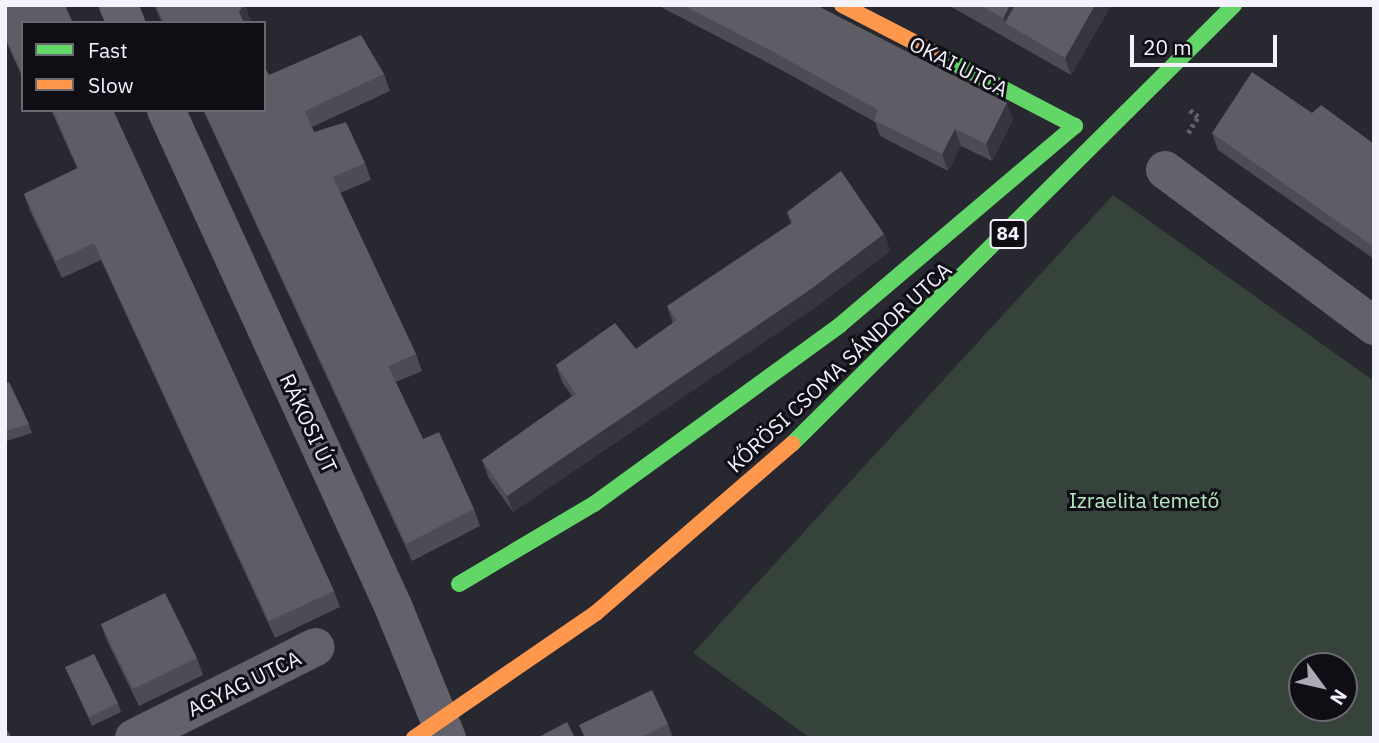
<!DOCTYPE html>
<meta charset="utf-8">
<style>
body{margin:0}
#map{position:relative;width:1379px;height:743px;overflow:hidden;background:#282830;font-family:"IBM Plex Sans",sans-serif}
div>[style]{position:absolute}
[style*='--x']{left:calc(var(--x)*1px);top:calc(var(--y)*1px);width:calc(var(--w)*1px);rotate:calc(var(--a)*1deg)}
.green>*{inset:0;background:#35433a}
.path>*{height:4.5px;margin-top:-2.25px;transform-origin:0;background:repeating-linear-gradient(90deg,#616068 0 3.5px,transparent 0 7px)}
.street>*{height:38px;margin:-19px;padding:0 19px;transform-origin:19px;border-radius:19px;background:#63626c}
.fast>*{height:16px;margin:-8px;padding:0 8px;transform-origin:8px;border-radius:8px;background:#63d668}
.slow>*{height:16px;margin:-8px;padding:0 8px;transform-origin:8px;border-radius:8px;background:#ff974d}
.wall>*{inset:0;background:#4c4c54}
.shaded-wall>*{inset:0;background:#36363e}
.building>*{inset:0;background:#5e5d66}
span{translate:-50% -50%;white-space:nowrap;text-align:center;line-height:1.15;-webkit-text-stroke:6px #0f0e15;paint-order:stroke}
.shield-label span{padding:2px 5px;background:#0f0e15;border:2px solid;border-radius:5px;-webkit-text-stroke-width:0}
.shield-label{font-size:19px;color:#f3f2fd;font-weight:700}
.street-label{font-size:21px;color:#f3f2fd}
.park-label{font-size:21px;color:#b6eac2}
.frame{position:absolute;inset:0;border:7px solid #f3f2fd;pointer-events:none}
.legend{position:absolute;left:21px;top:21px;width:245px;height:91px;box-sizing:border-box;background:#0f0e15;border:2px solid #6a6972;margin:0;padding:9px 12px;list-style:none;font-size:21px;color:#f3f2fd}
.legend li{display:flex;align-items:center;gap:14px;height:35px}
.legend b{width:35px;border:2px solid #6a6972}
.north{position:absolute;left:1288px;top:652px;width:70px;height:70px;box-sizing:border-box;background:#0f0e15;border:2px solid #6a6972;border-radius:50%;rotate:123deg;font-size:19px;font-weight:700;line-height:28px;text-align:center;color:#f3f2fd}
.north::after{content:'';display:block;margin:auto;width:24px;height:32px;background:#acabb5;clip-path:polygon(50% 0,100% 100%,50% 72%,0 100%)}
.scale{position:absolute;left:1130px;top:35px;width:147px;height:32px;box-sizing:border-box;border:4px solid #f3f2fd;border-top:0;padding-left:9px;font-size:21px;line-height:24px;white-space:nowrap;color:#f3f2fd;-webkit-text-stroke:5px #0f0e15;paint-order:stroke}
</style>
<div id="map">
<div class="green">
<i style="clip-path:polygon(evenodd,1113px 195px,1374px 381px,1374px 738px,810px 738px,693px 653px,1113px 195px,1302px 666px,1344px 666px,1344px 708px,1302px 708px,1302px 666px)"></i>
</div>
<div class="path">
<i style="--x:1188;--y:133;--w:19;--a:-58"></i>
<i style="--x:1198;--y:117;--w:11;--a:-142"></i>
</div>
<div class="street">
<i style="--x:118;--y:5;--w:20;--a:66"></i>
<i style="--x:166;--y:110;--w:545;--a:65.41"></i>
<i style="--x:393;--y:606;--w:143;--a:67.8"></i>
<i style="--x:1165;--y:170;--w:261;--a:36.7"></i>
<i style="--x:134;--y:738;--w:203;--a:-26.6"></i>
</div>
<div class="fast">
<i style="--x:792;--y:444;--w:623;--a:-44.8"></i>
<i style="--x:459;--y:584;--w:157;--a:-30.7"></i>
<i style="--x:594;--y:504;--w:304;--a:-36"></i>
<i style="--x:840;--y:325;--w:308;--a:-40.3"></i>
<i style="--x:1075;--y:126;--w:158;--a:-152.5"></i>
</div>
<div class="slow">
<i style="--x:842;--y:5;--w:105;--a:27.3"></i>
<i style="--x:414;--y:738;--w:221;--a:-34.5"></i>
<i style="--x:596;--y:613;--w:259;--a:-40.8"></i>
</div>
<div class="wall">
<i style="clip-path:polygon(5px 5px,23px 23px,23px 79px,5px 39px)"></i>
<i style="clip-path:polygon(154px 5px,245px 5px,250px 20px,249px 23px,162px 23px)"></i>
<i style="clip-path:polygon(657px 5px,816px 5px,1013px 119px,992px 161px,961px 146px,948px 171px,880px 136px,875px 122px,776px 67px)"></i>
<i style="clip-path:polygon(948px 5px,1111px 5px,1071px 75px)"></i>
<i style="clip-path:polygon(384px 74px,390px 91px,312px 127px,314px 132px,365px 163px,371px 180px,340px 193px,416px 354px,422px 371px,396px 382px,423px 439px,474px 509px,480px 526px,412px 561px,203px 110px,264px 110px,269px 75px)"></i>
<i style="clip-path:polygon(51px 110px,113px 110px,334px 591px,340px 607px,275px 638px,101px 260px,62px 278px,30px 211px,24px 194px,77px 168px)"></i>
<i style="clip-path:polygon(1312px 113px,1374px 144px,1374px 259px,1218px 150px,1212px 133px)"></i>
<i style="clip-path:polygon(787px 212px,884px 234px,890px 251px,817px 306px,513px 512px,488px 477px,482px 460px,572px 396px,562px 382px,556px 365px,636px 349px,673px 323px,667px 306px,791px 224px)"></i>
<i style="clip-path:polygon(5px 384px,29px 424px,32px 433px,7px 441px,5px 438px)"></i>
<i style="clip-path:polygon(101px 624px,197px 658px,203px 675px,139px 706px,107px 641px)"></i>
<i style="clip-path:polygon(65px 667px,118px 703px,121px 712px,92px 726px)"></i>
<i style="clip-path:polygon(668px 724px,673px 738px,585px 738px)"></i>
</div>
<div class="shaded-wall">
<i style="clip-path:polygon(243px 5px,245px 5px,250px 20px,249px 23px,243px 23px,239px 12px)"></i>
<i style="clip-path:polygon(1010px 5px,1031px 5px,1005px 23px,1003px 18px)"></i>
<i style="clip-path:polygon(1095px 5px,1111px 5px,1071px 75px,1065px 58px)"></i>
<i style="clip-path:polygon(1007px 103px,1013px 119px,992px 161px,986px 144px)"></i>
<i style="clip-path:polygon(955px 129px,961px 146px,948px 171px,942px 154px)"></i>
<i style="clip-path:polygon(884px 234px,890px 251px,817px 306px,513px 512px,507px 496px)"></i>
</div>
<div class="building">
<i style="clip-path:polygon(5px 5px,65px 5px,73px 23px,23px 23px,23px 76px,5px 36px)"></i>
<i style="clip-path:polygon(156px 5px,243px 5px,239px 12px,244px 23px,164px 23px)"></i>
<i style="clip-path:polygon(683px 5px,816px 5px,1007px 103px,986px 144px,955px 129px,942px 154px,874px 120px,878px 110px,770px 50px)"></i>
<i style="clip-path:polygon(980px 5px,1010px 5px,1003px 18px)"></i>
<i style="clip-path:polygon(1015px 5px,1095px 5px,1065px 58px,1005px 23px)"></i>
<i style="clip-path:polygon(361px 35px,384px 74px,305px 111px,314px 132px,346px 122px,365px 163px,333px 177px,416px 354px,388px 366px,423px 439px,439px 432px,474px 509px,406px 544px,204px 110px,264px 110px,264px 66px,269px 75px)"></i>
<i style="clip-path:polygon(1252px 72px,1312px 113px,1321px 105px,1374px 144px,1374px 247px,1212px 133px)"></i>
<i style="clip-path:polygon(53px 110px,113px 110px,334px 591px,269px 621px,94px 243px,56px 261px,24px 194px,78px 168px)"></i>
<i style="clip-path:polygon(841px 171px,884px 234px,811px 289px,507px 496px,482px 460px,576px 394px,556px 365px,615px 323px,636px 349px,677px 320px,667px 306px,793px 222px,787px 212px)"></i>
<i style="clip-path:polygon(9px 382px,29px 424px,5px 431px,5px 384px)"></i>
<i style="clip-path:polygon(165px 593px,197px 658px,133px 689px,101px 624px)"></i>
<i style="clip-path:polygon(94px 654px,118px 703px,89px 717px,65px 667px)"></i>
<i style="clip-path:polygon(652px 690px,668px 724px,639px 738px,585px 738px,579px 725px)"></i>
<i style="clip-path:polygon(567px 722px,575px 738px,537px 738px)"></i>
<i style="clip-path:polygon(5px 726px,11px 737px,10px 738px,5px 738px)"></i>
</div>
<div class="shield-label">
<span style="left:1008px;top:234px">84</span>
</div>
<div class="street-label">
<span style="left:959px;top:66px;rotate:27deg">OKAI UTCA</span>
<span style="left:839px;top:367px;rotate:-43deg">KŐRÖSI CSOMA SÁNDOR UTCA</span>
<span style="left:309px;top:423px;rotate:65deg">RÁKOSI ÚT</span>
<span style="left:244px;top:683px;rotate:-26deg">AGYAG UTCA</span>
</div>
<div class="park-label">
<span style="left:1144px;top:500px">Izraelita temető</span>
</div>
<div class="frame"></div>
<ul class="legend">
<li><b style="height:9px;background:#63d668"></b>Fast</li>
<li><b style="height:9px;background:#ff974d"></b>Slow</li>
</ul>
<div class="north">N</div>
<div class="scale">20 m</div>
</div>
